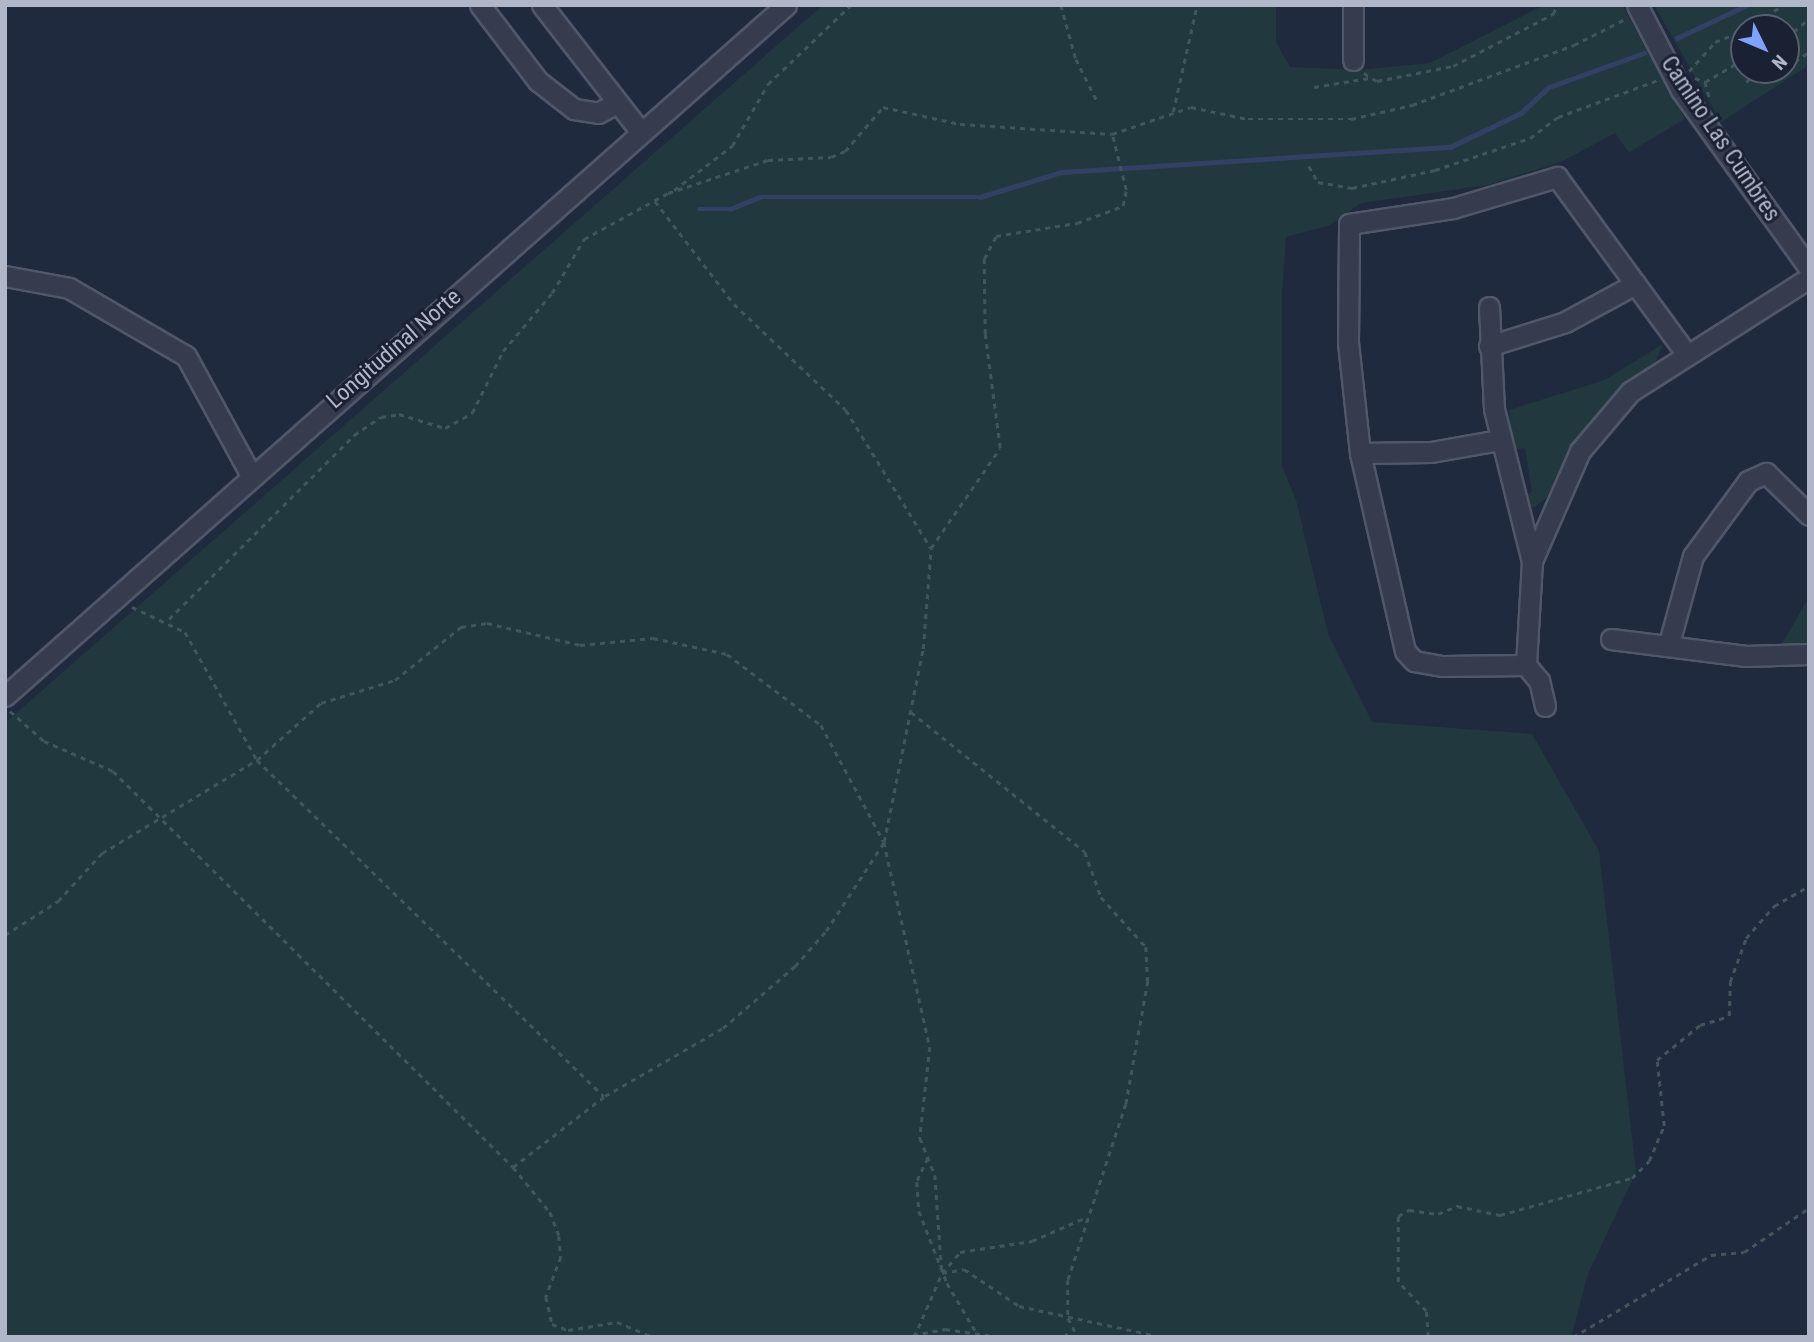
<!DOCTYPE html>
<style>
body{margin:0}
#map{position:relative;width:1814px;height:1342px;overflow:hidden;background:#202a3e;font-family:"Roboto Condensed",sans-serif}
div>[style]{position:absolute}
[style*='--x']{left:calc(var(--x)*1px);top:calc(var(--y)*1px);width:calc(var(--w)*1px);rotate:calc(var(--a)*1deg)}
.green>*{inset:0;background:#22383f}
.stream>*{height:4.5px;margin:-2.25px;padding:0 2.25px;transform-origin:2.25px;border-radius:2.25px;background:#314064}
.path>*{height:2.5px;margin-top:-1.25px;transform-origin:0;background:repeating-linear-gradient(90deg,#40555c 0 5px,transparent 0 10px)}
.roads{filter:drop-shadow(2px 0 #505768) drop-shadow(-2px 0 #505768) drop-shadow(0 2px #505768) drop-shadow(0 -2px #505768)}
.minor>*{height:19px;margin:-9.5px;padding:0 9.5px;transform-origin:9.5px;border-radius:9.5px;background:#343c4d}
span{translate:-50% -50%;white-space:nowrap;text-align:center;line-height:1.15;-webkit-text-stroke:6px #1a2132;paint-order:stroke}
.street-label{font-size:23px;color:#b0b7c9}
.frame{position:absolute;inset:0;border:7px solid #b0b7c9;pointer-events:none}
.north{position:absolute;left:1730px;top:14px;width:70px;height:70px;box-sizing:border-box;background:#1a2132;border:2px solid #565d6e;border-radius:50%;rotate:133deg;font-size:19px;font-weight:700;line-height:28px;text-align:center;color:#b0b7c9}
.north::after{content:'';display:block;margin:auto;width:24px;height:32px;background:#7fa2ff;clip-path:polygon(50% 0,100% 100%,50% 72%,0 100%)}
</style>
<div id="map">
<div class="green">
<i style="clip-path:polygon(823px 5px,1276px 5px,1276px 42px,1290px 67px,1359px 70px,1430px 63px,1544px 5px,1622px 5px,1685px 119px,1629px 152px,1615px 133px,1563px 161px,1488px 185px,1361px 203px,1330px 225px,1286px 237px,1282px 292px,1282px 466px,1296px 500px,1328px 634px,1372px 722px,1532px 734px,1599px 851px,1636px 1172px,1588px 1274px,1571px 1337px,5px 1337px,5px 723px)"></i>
<i style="clip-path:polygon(evenodd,1654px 5px,1809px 5px,1809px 65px,1721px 122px,1654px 5px,1744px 28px,1786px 28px,1786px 70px,1744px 70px,1744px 28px)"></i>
<i style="clip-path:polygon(1663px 344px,1654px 365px,1597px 414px,1548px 497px,1533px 508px,1522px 496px,1532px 492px,1525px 448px,1512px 450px,1509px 410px,1605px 380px)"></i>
<i style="clip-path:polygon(1809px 597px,1809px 643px,1779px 649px)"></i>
</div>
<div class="stream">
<i style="--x:1677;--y:38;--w:77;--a:-25.2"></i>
<i style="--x:699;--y:209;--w:31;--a:0"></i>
<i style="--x:730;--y:209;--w:31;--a:-22"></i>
<i style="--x:759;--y:197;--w:221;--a:0"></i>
<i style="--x:980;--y:197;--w:86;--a:-17"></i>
<i style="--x:1062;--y:172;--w:389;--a:-3.7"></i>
<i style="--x:1450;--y:147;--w:79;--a:-25.6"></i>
<i style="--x:1521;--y:113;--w:38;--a:-43"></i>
<i style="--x:1549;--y:87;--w:101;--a:-19.7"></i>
</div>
<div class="path">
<i style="--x:1061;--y:5;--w:56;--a:74.5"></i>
<i style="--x:1076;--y:59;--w:49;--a:63.4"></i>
<i style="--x:1749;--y:28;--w:41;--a:-34.1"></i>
<i style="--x:1786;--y:38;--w:30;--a:-40"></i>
<i style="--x:1786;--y:67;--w:27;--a:-33"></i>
<i style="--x:1689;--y:71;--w:39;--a:-48"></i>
<i style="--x:1715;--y:42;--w:31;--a:-22"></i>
<i style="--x:1364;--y:73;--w:15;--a:32"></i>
<i style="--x:1377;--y:81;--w:77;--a:-11.2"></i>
<i style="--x:1453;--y:66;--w:113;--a:-27.5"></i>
<i style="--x:1553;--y:14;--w:10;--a:-66"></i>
<i style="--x:1695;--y:78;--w:11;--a:22"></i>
<i style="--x:1705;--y:82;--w:18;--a:74"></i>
<i style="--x:1705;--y:82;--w:45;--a:-30.5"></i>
<i style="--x:1746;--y:82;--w:19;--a:-39"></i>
<i style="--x:1761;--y:70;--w:11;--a:49"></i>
<i style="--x:1768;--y:78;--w:15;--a:-32"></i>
<i style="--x:1314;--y:87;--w:56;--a:-9.3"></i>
<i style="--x:1173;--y:112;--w:110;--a:-77.4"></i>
<i style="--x:1309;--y:166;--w:18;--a:61"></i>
<i style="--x:1318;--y:182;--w:35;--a:10"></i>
<i style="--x:1352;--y:188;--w:85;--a:-12.2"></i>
<i style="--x:1435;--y:170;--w:100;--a:-18.6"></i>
<i style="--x:1530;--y:138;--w:35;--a:-37"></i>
<i style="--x:1558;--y:117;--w:107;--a:-20.3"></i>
<i style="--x:674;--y:190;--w:73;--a:-37.2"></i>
<i style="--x:732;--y:146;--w:72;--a:-59.9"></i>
<i style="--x:768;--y:84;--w:115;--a:-43.6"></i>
<i style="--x:655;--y:201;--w:130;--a:52.5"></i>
<i style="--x:734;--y:304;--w:154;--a:43.4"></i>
<i style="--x:846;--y:410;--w:162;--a:58.4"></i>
<i style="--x:132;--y:607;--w:59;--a:25.3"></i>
<i style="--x:185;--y:632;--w:147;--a:60.6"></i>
<i style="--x:257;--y:760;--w:483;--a:44.1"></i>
<i style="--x:169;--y:619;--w:261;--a:-44.8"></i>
<i style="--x:354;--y:435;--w:32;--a:-34"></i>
<i style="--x:381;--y:417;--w:18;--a:-9"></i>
<i style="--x:399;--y:414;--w:48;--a:16.9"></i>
<i style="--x:445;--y:428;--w:31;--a:-29"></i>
<i style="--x:472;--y:413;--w:69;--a:-63.4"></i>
<i style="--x:503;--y:351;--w:76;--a:-49.8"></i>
<i style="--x:552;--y:293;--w:63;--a:-59.3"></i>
<i style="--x:584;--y:239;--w:96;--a:-28.7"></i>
<i style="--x:668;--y:193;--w:105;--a:-18.3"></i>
<i style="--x:768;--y:160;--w:63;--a:-2.7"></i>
<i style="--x:831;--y:157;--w:15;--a:-23"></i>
<i style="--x:845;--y:151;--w:58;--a:-49.2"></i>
<i style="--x:883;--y:107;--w:79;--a:12.4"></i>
<i style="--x:960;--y:124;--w:152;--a:3.8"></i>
<i style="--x:1112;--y:134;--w:83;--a:-18.9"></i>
<i style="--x:1191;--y:107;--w:58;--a:11.9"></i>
<i style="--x:1248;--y:119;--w:103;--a:0"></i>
<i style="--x:1351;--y:119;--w:63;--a:-12.9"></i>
<i style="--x:1412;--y:105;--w:173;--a:-20.3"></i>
<i style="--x:1574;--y:45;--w:57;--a:-27"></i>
<i style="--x:10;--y:711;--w:45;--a:41.4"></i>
<i style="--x:44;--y:741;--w:75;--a:23.5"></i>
<i style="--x:113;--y:771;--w:563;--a:44.71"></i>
<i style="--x:513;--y:1167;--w:58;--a:50.6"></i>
<i style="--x:550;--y:1212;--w:26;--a:69"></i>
<i style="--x:559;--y:1236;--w:21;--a:85"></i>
<i style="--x:561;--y:1257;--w:43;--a:110.6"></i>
<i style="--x:546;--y:1297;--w:28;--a:77"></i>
<i style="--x:552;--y:1324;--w:17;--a:21"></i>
<i style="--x:568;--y:1330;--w:50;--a:-9.3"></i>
<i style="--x:617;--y:1322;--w:39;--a:23"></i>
<i style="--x:911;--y:712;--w:223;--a:38.8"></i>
<i style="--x:1085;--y:852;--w:48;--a:70.4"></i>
<i style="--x:1101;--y:897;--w:67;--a:48"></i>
<i style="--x:1146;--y:947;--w:34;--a:87"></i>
<i style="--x:1148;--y:981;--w:125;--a:100.1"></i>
<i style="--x:1126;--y:1104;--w:185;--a:108.2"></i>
<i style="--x:1068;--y:1280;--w:38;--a:90"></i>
<i style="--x:1068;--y:1318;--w:21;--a:62"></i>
<i style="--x:5;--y:935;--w:63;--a:-32.7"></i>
<i style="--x:58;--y:901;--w:65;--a:-47.5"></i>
<i style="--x:102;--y:853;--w:181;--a:-31"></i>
<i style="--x:257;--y:760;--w:86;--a:-41.7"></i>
<i style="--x:321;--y:703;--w:77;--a:-17.3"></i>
<i style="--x:395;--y:680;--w:85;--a:-38.8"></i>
<i style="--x:461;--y:627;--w:26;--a:-9"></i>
<i style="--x:487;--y:623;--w:96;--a:13.3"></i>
<i style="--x:580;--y:645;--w:73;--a:-5.5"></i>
<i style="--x:653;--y:638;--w:76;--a:12.2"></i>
<i style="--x:727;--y:654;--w:118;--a:37.1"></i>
<i style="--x:821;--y:725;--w:133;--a:61.7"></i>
<i style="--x:884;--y:842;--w:210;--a:77.4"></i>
<i style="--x:930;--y:1047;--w:92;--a:96.3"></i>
<i style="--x:920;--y:1138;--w:40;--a:68"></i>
<i style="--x:935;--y:1175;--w:98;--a:85.9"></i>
<i style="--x:942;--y:1273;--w:22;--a:-10"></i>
<i style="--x:964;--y:1269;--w:66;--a:33.9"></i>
<i style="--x:1019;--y:1306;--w:146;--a:12.2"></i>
<i style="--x:928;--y:1158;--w:26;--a:115"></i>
<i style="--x:917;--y:1182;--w:29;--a:86"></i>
<i style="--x:919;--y:1211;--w:77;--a:68.7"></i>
<i style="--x:947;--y:1283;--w:63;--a:59.3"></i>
<i style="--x:513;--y:1167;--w:116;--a:-37.7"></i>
<i style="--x:605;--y:1096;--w:136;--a:-30"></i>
<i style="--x:723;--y:1028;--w:95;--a:-40.7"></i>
<i style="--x:795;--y:966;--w:47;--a:-48.5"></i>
<i style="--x:826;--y:931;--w:106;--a:-56.9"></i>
<i style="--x:884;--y:842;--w:197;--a:-78.6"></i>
<i style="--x:923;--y:649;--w:101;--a:-85.5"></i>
<i style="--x:931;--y:548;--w:121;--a:-55.4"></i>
<i style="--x:1000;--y:448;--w:115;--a:-97.5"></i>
<i style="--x:985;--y:334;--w:75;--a:-90.8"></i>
<i style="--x:984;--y:259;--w:26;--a:-62"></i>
<i style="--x:996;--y:236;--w:82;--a:-9.1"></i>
<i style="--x:1077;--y:223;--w:49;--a:-20.3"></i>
<i style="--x:1123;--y:206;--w:16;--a:-79"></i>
<i style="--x:1126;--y:190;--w:58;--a:-104"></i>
<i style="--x:903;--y:1337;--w:43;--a:-10.8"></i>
<i style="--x:945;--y:1329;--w:55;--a:8.4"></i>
<i style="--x:914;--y:1337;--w:70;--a:-66.4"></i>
<i style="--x:942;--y:1273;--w:28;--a:-49"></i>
<i style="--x:960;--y:1252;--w:73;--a:-8.7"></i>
<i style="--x:1032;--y:1241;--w:60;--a:-23.6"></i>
<i style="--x:1064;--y:1337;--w:10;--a:-45"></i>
<i style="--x:1428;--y:1337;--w:26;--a:-94"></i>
<i style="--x:1426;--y:1311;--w:40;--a:-134"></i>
<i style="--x:1398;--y:1282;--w:66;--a:-90"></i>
<i style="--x:1398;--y:1216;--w:13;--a:-29"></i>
<i style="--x:1409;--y:1210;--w:29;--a:8"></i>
<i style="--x:1438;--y:1214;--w:21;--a:-23"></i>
<i style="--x:1457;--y:1206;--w:44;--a:11.8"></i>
<i style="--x:1500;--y:1215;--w:137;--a:-15.7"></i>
<i style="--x:1632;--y:1178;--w:24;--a:-45"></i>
<i style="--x:1649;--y:1161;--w:38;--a:-67"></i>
<i style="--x:1664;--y:1126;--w:66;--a:-96.1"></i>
<i style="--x:1657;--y:1060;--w:55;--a:-39.1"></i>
<i style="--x:1700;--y:1025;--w:30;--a:-17"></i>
<i style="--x:1729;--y:1016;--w:34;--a:-88"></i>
<i style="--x:1730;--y:982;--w:47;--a:-70"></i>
<i style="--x:1746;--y:938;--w:43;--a:-48.8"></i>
<i style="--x:1774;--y:906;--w:40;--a:-29.7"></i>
<i style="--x:1573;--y:1337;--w:161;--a:-30.7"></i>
<i style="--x:1711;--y:1255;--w:33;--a:-5"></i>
<i style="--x:1744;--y:1252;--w:78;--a:-34.1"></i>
</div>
<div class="roads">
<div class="minor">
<i style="--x:480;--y:5;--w:96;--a:52.7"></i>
<i style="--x:538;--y:81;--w:46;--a:37.9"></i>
<i style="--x:574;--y:109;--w:24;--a:9"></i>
<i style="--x:598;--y:113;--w:21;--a:-28"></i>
<i style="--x:542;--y:5;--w:161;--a:52.1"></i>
<i style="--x:1353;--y:5;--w:55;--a:90"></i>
<i style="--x:1637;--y:5;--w:96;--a:62.6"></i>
<i style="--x:1681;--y:90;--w:219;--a:54.3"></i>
<i style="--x:5;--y:276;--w:65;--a:10.6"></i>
<i style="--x:69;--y:288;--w:135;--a:30.2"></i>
<i style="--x:186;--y:356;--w:136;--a:61.4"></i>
<i style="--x:1489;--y:307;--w:102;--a:87.2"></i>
<i style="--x:1494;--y:409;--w:157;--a:76"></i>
<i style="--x:1489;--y:346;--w:80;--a:-17.5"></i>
<i style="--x:1565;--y:322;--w:80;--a:-28.5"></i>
<i style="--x:1360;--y:453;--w:71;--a:-0.8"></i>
<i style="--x:1431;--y:452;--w:70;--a:-9.9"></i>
<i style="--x:1611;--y:639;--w:136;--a:7.2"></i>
<i style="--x:1746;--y:656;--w:63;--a:-1.8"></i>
<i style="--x:1669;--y:643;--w:90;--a:-74.6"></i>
<i style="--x:1693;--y:556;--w:93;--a:-53.7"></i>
<i style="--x:1748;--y:481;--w:20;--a:-24"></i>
<i style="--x:1766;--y:473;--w:60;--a:44.3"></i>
<i style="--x:1526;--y:665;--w:84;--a:179.3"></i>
<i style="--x:1442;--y:666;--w:28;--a:-170"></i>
<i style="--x:1414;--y:661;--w:13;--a:-132"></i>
<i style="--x:1405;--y:651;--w:203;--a:-102.8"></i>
<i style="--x:1360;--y:453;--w:111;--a:-96.2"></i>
<i style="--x:1348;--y:343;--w:119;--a:-89.5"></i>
<i style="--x:1349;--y:224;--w:105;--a:-8.7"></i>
<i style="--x:1453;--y:208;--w:109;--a:-16.6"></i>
<i style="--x:1557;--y:177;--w:218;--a:53.8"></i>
<i style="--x:5;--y:696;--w:1043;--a:-41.5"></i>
<i style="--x:1545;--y:706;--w:26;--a:-103"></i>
<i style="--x:1539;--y:681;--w:21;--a:-129"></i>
<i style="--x:1526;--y:665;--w:104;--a:-86.7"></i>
<i style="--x:1532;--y:561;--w:120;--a:-66.4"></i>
<i style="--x:1580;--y:451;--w:77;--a:-49.7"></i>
<i style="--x:1630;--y:392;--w:212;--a:-32.5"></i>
</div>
</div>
<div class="street-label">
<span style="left:1720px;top:139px;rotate:56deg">Camino Las Cumbres</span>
<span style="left:394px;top:349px;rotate:-41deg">Longitudinal Norte</span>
</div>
<div class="frame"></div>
<div class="north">N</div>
</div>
